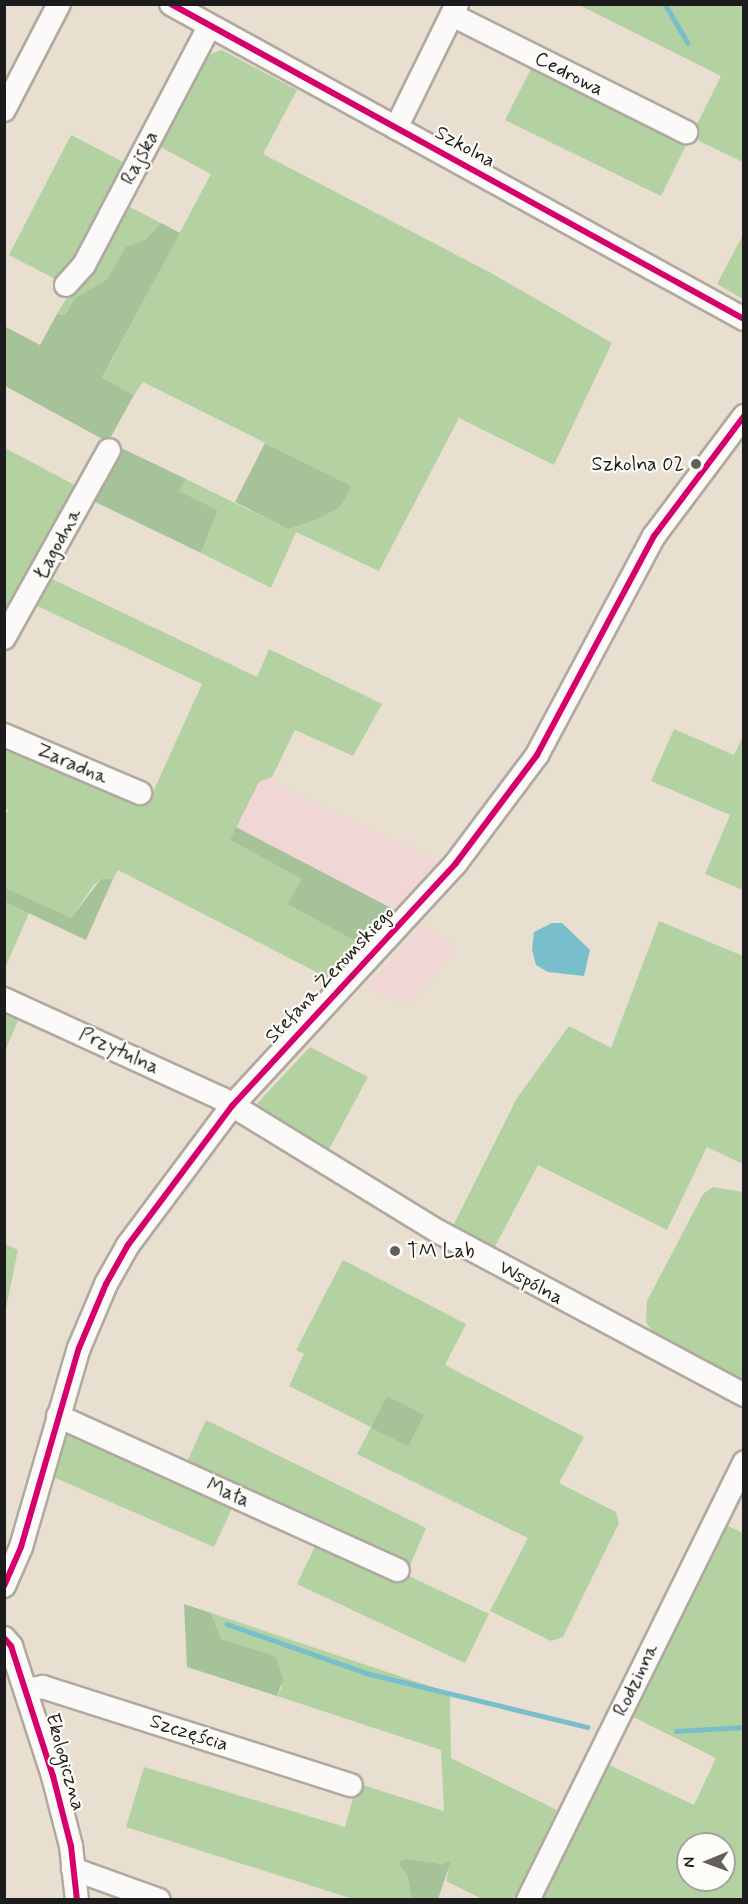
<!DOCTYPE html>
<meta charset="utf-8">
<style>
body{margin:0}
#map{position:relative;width:748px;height:1904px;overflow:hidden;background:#e8dfd0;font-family:Mynerve,sans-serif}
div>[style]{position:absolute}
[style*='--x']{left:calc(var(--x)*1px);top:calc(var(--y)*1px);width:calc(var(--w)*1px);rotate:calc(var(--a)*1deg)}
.built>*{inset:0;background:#f0d6d4}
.green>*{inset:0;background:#b4d1a2}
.forest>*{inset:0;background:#a5c299}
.water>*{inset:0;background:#79bfcb}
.stream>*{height:4.5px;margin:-2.25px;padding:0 2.25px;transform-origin:2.25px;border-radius:2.25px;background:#79bfcb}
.roads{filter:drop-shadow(2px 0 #afa99f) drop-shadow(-2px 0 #afa99f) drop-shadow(0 2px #afa99f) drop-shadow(0 -2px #afa99f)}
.minor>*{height:22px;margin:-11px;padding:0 11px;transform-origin:11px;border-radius:11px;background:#fcfaf8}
.cycleway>*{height:6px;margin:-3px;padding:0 3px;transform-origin:3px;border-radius:3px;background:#d6006c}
.dots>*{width:16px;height:16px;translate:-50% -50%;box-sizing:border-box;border:3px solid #fdfcf7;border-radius:50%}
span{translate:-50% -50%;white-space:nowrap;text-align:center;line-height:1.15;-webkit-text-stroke:4.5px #fdfcf7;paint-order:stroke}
.street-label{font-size:20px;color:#1c1c1c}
.poi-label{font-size:20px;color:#1c1c1c}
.right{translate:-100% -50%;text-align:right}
.left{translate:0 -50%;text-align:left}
.frame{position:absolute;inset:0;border:6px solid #1c1c1c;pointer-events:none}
.north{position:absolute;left:676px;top:1832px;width:60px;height:60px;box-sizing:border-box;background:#fdfcf7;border:2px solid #a3a29f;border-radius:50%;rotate:269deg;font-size:16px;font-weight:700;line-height:24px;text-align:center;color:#1c1c1c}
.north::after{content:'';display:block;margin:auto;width:21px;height:27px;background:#63605b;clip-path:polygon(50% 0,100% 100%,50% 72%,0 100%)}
</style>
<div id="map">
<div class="built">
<i style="clip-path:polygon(272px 777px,279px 787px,439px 862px,397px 911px,236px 827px,259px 782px)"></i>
<i style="clip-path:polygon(423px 924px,455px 947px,411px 1005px,366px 988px)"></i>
</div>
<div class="green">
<i style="clip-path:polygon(579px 5px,743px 5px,743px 162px,699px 141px,695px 128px,721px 76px)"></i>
<i style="clip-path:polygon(222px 50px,297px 90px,263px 154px,491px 273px,612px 343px,554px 465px,459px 418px,379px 571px,296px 532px,271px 588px,201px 553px,218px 510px,179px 491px,186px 479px,288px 529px,341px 506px,352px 486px,143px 382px,134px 395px,102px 379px,211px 174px,153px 143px,205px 56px)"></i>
<i style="clip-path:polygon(532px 67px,686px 145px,661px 196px,505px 120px)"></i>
<i style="clip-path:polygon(71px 135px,129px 165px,61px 282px,9px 255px)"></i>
<i style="clip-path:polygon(122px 203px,161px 223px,145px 240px,126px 248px,107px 279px,75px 298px,65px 315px,57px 314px)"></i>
<i style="clip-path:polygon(743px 235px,744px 299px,743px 299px,717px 284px)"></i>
<i style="clip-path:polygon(5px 448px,84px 490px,5px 622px)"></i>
<i style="clip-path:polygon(46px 576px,257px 677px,269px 649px,382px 704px,353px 756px,295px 730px,272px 777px,259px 782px,230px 840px,303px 879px,287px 904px,364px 946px,330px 979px,118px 870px,113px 879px,101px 879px,94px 885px,71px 918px,66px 919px,5px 888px,4px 818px,8px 810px,5px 808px,5px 741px,148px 803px,202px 684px,31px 603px)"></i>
<i style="clip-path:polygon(674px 729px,734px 755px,743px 736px,743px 890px,705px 874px,730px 815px,651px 781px)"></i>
<i style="clip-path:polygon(5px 902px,29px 913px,5px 968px)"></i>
<i style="clip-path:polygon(659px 921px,743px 956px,743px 1164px,707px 1147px,667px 1230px,538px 1165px,492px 1252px,452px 1228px,517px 1098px,569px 1026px,611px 1048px)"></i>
<i style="clip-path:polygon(5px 1009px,20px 1016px,5px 1051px)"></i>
<i style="clip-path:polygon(310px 1047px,368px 1077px,326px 1155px,252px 1109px)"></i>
<i style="clip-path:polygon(713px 1187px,743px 1192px,743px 1381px,660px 1343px,646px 1322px,647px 1301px,703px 1194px)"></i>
<i style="clip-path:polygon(5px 1244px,18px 1250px,6px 1308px,4px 1307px)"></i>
<i style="clip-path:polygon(343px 1260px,466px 1324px,445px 1365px,584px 1437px,559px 1483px,616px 1512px,619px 1523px,563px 1637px,551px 1641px,490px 1611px,528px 1538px,357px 1454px,371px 1427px,289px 1386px,304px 1354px,296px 1350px)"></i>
<i style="clip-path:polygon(206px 1420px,426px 1528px,410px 1565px,400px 1565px,186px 1464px)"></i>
<i style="clip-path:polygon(66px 1426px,234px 1504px,214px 1547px,53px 1477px)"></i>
<i style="clip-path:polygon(evenodd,726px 1525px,743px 1533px,743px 1899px,539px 1900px,607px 1764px,694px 1805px,716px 1758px,631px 1716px,726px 1525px,688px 1844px,724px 1844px,724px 1880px,688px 1880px,688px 1844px)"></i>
<i style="clip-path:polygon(317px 1542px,405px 1574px,489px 1614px,465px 1663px,297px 1584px)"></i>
<i style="clip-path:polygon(211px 1613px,450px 1693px,451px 1758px,557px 1810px,513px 1900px,482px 1899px,446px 1881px,450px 1862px,442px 1864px,407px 1859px,400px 1866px,407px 1875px,412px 1899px,353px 1899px,126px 1827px,144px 1767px,345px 1827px,357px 1783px,444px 1811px,441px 1750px,277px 1696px,282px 1687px,276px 1656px,221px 1639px)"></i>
</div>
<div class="forest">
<i style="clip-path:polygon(161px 223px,180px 233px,102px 378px,134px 395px,108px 442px,5px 386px,4px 326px,40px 345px,57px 314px,65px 315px,75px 298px,107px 279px,126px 247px,145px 240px)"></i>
<i style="clip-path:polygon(265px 443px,352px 486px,341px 506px,318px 519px,288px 529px,235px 502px)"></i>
<i style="clip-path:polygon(115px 445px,186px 479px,179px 491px,218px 510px,201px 553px,87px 498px)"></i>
<i style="clip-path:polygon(236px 827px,397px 911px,364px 946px,287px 904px,302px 879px,230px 840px)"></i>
<i style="clip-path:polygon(101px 879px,113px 879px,86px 940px,5px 902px,5px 888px,71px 918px)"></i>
<i style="clip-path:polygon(387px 1396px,424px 1415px,408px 1446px,371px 1428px)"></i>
<i style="clip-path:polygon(184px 1604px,211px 1613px,221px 1639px,276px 1656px,283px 1680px,277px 1696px,187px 1667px)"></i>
<i style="clip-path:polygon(407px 1859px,442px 1864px,451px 1861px,438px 1899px,412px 1899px,407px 1875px,400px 1866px,400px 1861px)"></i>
</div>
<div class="water">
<i style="clip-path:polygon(552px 923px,562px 923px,590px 950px,584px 976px,548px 972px,536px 965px,532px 950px,534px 932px)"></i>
</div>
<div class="stream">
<i style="--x:665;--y:4;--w:45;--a:59.5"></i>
<i style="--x:227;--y:1624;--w:147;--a:19.4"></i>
<i style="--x:366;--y:1673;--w:228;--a:13.7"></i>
<i style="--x:676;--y:1731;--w:68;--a:-3.4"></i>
</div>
<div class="roads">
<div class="minor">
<i style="--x:171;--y:4;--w:654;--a:28.8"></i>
<i style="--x:452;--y:15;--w:262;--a:26.6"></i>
<i style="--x:4;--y:110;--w:119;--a:-62.6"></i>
<i style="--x:396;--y:128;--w:138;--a:-63.8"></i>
<i style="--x:66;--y:285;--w:27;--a:-48"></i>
<i style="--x:84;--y:265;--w:269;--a:-62.3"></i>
<i style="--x:4;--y:638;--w:215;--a:-60.8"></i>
<i style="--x:4;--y:735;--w:148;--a:23.1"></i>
<i style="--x:4;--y:999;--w:240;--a:24.6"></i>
<i style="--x:222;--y:1099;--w:257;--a:31.5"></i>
<i style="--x:441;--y:1233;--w:344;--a:28.1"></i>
<i style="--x:58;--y:1416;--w:373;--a:24.4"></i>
<i style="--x:4;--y:1586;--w:43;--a:-66.4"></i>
<i style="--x:21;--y:1547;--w:207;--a:-73.8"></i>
<i style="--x:79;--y:1348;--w:69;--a:-67.1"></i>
<i style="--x:106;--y:1284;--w:45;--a:-60.6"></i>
<i style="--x:128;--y:1245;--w:174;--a:-53.2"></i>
<i style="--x:232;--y:1106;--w:330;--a:-47.3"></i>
<i style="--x:456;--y:863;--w:135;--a:-53.1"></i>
<i style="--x:537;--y:755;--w:248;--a:-61.9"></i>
<i style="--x:654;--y:536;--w:150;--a:-53.1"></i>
<i style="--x:4;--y:1638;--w:11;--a:49"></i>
<i style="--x:11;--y:1646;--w:137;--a:72.1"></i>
<i style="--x:53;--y:1776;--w:72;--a:75.6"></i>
<i style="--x:71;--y:1846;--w:54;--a:83.7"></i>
<i style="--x:27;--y:1690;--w:16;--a:-11"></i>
<i style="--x:43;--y:1687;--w:323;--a:17.7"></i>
<i style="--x:73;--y:1869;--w:91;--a:19.8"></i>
<i style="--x:528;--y:1900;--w:488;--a:-63.7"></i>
</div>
</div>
<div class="cycleway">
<i style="--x:171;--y:4;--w:654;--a:28.8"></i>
<i style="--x:4;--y:1586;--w:43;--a:-66.4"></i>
<i style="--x:21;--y:1547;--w:207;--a:-73.8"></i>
<i style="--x:79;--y:1348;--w:69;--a:-67.1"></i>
<i style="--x:106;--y:1284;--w:45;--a:-60.6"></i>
<i style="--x:128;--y:1245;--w:174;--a:-53.2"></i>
<i style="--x:232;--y:1106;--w:330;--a:-47.3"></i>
<i style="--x:456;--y:863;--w:135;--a:-53.1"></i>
<i style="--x:537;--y:755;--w:248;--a:-61.9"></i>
<i style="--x:654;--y:536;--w:150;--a:-53.1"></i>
<i style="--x:4;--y:1638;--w:11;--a:49"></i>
<i style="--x:11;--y:1646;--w:137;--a:72.1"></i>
<i style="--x:53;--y:1776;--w:72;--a:75.6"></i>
<i style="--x:71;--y:1846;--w:54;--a:83.7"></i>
</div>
<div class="dots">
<i style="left:696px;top:464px;background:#63605b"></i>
<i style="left:395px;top:1251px;background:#63605b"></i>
</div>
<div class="street-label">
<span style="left:569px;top:74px;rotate:27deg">Cedrowa</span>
<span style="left:465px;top:147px;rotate:29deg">Szkolna</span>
<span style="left:140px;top:158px;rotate:-62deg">Rajska</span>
<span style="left:58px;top:544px;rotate:-62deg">Łagodna</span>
<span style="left:72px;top:764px;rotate:23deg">Zaradna</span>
<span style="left:330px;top:975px;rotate:-47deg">Stefana Żeromskiego</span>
<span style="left:119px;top:1051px;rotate:25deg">Przytulna</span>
<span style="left:531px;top:1283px;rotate:29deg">Wspólna</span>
<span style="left:228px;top:1493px;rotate:24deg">Mała</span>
<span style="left:636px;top:1680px;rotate:-64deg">Rodzinna</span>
<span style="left:189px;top:1733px;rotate:18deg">Szczęścia</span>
<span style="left:65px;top:1762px;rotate:74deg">Ekologiczna</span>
</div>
<div class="poi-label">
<span class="right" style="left:684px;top:464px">Szkolna 02</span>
<span class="left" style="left:407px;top:1251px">TM Lab</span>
</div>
<div class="frame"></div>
<div class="north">N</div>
</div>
